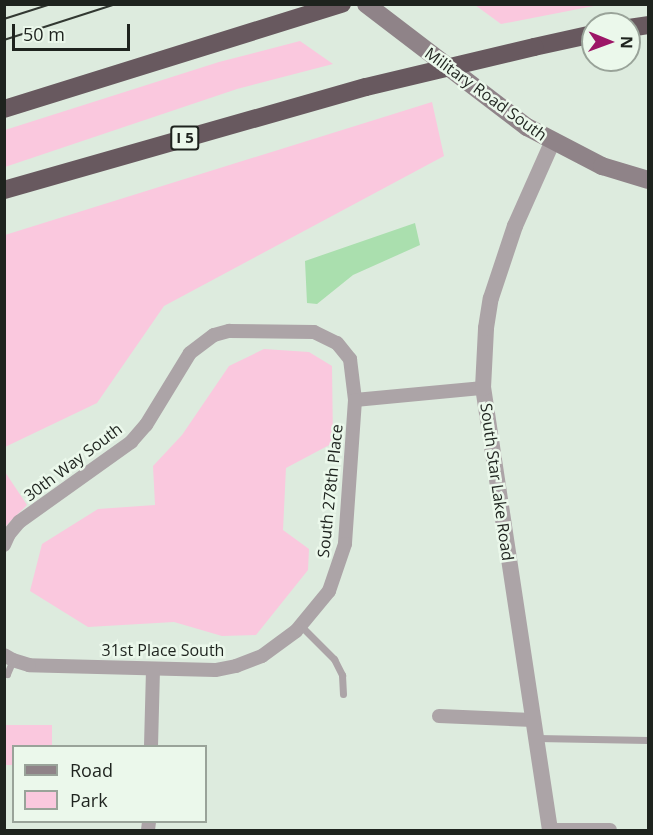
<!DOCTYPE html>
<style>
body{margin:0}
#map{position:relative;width:653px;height:835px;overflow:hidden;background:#ddebde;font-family:"Open Sans",sans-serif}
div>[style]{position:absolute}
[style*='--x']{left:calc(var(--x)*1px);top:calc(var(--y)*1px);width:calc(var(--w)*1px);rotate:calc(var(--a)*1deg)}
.green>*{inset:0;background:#fac8de}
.water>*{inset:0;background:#aadfae}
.service>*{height:7px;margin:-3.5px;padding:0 3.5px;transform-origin:3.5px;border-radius:3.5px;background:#aca4a7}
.minor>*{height:14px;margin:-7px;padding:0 7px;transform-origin:7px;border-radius:7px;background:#aca4a7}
.tertiary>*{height:16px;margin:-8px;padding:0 8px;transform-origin:8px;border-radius:8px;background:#aca4a7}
.secondary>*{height:18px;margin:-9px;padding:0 9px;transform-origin:9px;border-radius:9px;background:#8f8388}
.motorway>*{height:18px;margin:-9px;padding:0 9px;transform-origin:9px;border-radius:9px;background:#68595f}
.tram>*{height:1.5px;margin:-0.75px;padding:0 0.75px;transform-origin:0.75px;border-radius:0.75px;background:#323832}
.motorway-bridge>*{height:18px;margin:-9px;padding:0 9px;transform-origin:9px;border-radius:9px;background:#68595f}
span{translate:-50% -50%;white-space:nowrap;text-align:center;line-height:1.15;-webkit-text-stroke:5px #ebf8eb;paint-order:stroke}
.shield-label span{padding:2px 4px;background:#ebf8eb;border:2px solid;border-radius:4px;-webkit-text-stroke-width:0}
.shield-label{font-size:15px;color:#1e231e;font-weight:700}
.street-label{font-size:16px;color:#1e231e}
.frame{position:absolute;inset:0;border:6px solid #1e231e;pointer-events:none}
.legend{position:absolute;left:12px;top:745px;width:195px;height:78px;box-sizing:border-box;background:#ebf8eb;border:2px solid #99a399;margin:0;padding:8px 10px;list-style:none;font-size:18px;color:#1e231e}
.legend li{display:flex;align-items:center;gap:12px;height:30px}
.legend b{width:30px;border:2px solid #99a399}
.north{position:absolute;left:581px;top:12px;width:60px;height:60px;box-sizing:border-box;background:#ebf8eb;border:2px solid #99a399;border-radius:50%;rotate:91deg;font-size:16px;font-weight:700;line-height:24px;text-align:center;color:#1e231e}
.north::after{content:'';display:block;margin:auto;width:21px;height:27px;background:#9c1667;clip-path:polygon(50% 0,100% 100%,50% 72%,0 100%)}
.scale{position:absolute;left:12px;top:24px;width:118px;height:27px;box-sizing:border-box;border:3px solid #1e231e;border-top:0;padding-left:8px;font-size:18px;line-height:21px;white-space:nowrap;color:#1e231e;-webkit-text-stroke:4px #ebf8eb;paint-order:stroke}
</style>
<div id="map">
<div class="green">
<i style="clip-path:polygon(475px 5px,599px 5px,501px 24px)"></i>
<i style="clip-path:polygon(300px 41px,333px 64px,237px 89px,5px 167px,5px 130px,219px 62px)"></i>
<i style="clip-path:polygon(432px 102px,444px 156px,164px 306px,97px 403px,5px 447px,5px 235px)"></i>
<i style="clip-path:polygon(264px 349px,309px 352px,332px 366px,333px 443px,286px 468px,283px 530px,309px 549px,308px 570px,256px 635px,222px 636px,174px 622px,88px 627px,30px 591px,42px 544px,98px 509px,155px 505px,153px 466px,182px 435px,229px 366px)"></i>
<i style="clip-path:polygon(5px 472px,27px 505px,5px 527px)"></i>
<i style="clip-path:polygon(5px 725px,52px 725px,52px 746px,14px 746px,13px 765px,5px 765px)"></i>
</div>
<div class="water">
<i style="clip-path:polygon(415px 223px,420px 245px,353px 275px,317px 304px,307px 303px,305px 261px)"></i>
</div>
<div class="service">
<i style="--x:301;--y:626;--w:47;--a:45"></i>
<i style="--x:334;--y:659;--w:18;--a:63"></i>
<i style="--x:342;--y:675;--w:19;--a:87"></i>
<i style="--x:4;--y:674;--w:3;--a:0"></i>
<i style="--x:7;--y:674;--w:15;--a:-67"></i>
<i style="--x:537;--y:738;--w:111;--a:1"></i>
</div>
<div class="minor">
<i style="--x:355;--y:400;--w:129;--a:-5.4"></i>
<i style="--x:4;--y:545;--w:12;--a:-66"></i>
<i style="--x:9;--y:534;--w:16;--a:-50"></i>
<i style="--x:19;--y:522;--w:138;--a:-35.5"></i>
<i style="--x:131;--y:442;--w:23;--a:-49"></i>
<i style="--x:146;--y:425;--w:84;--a:-58.6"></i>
<i style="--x:190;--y:353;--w:30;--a:-37"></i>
<i style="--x:214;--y:335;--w:16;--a:-15"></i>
<i style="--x:229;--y:331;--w:85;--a:0.7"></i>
<i style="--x:314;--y:332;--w:25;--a:26"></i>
<i style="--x:337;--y:343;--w:21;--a:51"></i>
<i style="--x:350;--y:359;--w:41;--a:83"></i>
<i style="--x:355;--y:400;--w:144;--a:94"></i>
<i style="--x:345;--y:544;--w:50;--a:108.8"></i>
<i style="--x:329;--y:591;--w:52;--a:129.5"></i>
<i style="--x:296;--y:631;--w:42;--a:143.7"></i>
<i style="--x:262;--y:656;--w:28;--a:159"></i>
<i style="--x:236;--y:666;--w:21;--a:169"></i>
<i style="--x:215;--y:670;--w:186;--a:-178.5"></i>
<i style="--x:29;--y:665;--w:17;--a:-163"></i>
<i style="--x:13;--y:660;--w:10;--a:-151"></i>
<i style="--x:439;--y:716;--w:94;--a:2.4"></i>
<i style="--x:151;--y:746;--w:77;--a:-88.5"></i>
<i style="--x:148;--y:830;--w:8;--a:-83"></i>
<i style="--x:550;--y:830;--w:60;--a:0"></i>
</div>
<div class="tertiary">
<i style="--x:550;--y:830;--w:447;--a:-98.6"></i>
<i style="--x:483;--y:388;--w:60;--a:-87.1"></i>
<i style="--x:486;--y:328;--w:30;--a:-81"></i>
<i style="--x:491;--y:298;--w:76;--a:-71.6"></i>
<i style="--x:515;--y:226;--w:91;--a:-66"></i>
</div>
<div class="secondary">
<i style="--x:366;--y:4;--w:203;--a:37.4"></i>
<i style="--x:527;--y:127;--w:85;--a:27.5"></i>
<i style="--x:602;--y:166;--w:48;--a:16.9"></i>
</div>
<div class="motorway">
<i style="--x:629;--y:28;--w:19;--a:-9"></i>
<i style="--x:534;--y:47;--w:60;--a:-12.4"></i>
<i style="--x:4;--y:109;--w:354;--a:-17.3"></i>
<i style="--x:4;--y:190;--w:376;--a:-15.9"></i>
</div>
<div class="tram">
<i style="--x:4;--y:19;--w:49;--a:-17.7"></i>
<i style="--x:4;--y:40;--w:118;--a:-17.8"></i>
</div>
<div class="motorway-bridge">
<i style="--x:366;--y:87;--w:173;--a:-13.4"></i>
</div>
<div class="shield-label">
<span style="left:185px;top:138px">I 5</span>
</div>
<div class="street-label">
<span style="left:486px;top:94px;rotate:36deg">Military Road South</span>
<span style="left:73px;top:462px;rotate:-37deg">30th Way South</span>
<span style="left:497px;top:482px;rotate:82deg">South Star Lake Road</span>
<span style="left:330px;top:491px;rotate:-84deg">South 278th Place</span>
<span style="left:163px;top:650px">31st Place South</span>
</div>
<div class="frame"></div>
<ul class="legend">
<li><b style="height:8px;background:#8f8388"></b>Road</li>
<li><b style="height:16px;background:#fac8de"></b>Park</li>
</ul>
<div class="north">N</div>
<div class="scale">50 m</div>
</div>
